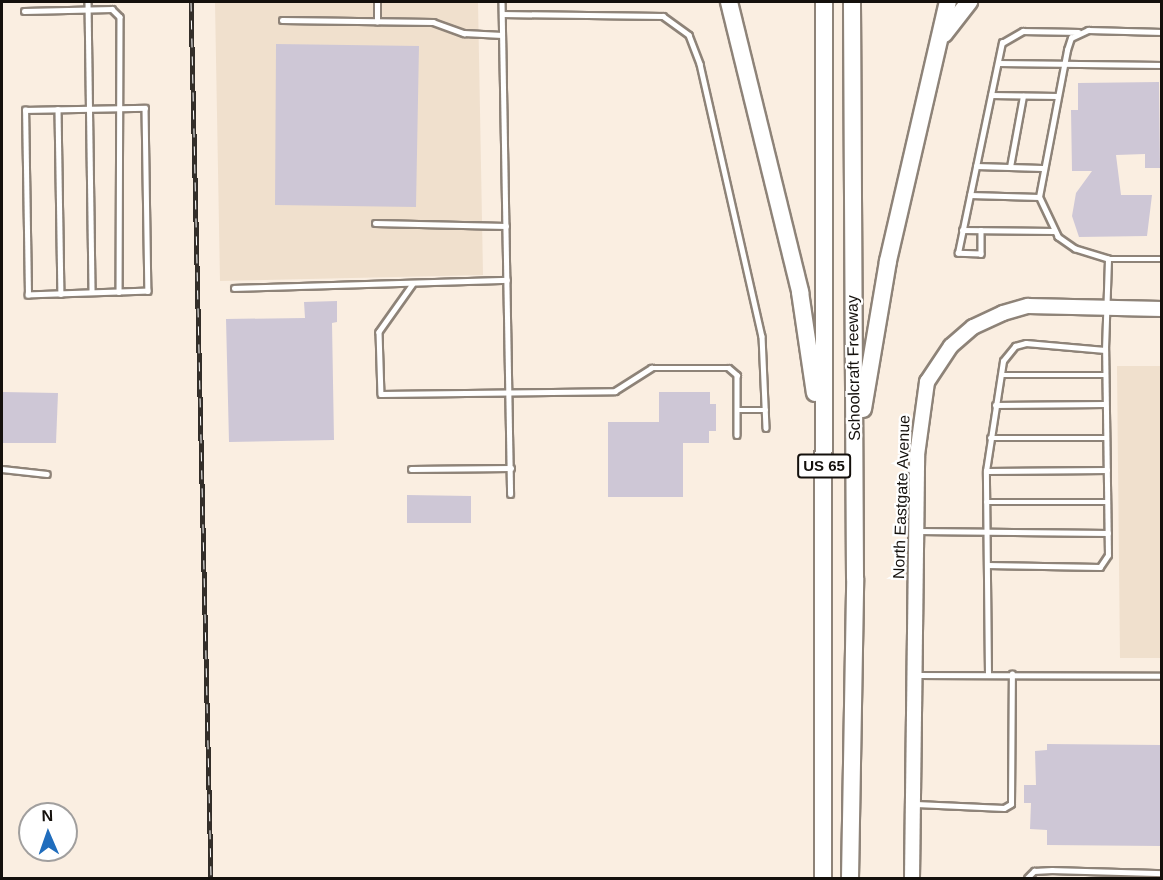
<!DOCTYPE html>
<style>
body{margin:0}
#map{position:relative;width:1163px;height:880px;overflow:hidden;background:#faeee1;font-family:Arial,sans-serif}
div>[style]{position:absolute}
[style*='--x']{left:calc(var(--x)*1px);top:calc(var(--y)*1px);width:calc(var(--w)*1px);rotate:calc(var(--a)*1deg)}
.built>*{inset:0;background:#f0e0cd}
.building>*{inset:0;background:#cec7d6}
.roads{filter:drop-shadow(2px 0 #8e8378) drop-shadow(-2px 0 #8e8378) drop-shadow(0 2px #8e8378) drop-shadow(0 -2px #8e8378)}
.lane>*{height:4.5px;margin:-2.25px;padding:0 2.25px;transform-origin:2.25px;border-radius:2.25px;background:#fff}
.secondary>*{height:14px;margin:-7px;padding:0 7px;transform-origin:7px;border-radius:7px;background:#fff}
.highway>*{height:16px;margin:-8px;padding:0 8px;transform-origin:8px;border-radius:8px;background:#fff}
.rail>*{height:5px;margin-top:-2.5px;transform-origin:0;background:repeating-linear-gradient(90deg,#fff 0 9px,#332e29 0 18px);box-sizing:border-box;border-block:2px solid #332e29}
span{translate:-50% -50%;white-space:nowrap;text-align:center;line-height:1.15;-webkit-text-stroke:4.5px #fff;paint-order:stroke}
.shield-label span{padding:2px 4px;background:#fff;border:2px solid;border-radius:4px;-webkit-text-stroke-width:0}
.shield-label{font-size:15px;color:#14100c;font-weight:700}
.street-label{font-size:16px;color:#14100c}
.frame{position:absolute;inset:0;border:3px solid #14100c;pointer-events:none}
.north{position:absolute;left:18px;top:802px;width:60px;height:60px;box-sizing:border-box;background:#fff;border:2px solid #a19f9e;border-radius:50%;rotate:358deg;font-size:16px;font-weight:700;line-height:24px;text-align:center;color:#14100c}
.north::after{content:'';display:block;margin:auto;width:21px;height:27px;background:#206dbd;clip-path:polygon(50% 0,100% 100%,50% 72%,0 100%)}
</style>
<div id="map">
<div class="built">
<i style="clip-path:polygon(215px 2px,478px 3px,483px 275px,220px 281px)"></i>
<i style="clip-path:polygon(1117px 366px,1161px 366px,1161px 658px,1120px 658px)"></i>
</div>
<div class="building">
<i style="clip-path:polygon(276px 44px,419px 46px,416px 207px,275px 205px)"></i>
<i style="clip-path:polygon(1159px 82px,1160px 168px,1145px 168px,1145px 154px,1116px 155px,1121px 195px,1152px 195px,1147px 236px,1079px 237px,1072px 216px,1076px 193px,1092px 171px,1072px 171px,1071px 110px,1078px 110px,1078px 83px)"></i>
<i style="clip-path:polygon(337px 301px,337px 322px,332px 323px,334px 440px,229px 442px,226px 319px,305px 318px,304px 302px)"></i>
<i style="clip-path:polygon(2px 392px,58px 393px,56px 443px,2px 443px)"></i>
<i style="clip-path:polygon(659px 392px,710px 392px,710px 404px,716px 404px,716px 431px,709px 431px,709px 443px,683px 443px,683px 497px,608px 497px,608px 422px,659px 422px)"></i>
<i style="clip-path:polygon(407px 495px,471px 496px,471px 523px,407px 523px)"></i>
<i style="clip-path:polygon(1047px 744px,1161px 745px,1161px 846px,1047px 845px,1047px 830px,1030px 829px,1031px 803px,1024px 803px,1024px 785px,1036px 785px,1035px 751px,1047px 750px)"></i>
</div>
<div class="roads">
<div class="lane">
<i style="--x:88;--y:2;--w:290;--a:89.2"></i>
<i style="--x:502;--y:2;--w:492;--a:89"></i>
<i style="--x:24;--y:11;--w:88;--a:-1.3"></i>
<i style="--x:112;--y:9;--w:11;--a:45"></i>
<i style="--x:120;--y:17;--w:275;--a:90.2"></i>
<i style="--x:502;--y:14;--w:161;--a:0.7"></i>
<i style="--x:663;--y:16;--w:32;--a:36"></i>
<i style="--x:689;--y:35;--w:31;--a:69"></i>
<i style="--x:700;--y:64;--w:279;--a:77.2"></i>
<i style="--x:762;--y:336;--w:92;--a:87.5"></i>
<i style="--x:282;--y:20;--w:151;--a:0.8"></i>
<i style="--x:433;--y:22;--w:33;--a:20"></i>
<i style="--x:464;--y:33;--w:38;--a:3"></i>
<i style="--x:377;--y:22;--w:20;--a:-90"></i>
<i style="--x:998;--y:63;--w:164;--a:0.7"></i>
<i style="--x:991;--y:95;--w:66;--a:0.9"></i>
<i style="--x:145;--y:108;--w:183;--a:89.1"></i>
<i style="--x:148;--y:291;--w:120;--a:178.1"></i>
<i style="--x:28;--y:295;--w:185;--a:-90.9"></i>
<i style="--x:25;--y:110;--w:120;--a:-1"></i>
<i style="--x:58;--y:109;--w:185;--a:89.1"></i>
<i style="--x:976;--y:166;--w:66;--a:1.7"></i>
<i style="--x:1010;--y:167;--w:72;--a:-79.6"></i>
<i style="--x:970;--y:195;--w:69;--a:1.7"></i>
<i style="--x:375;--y:223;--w:131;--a:1.3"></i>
<i style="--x:962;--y:230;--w:92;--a:0.6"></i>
<i style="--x:981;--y:230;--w:24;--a:90"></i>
<i style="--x:981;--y:254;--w:23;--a:-178"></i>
<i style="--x:958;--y:253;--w:215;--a:-78.2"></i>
<i style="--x:1002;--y:43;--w:24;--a:-30"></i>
<i style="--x:1023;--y:31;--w:55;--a:1"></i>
<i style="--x:1108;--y:259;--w:34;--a:-163"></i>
<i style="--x:1075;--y:249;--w:21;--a:-145"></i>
<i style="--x:1058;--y:237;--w:44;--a:-115.4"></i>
<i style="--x:1039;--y:197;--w:150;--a:-79.2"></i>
<i style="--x:1067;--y:50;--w:13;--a:-72"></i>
<i style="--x:1071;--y:38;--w:19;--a:-25"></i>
<i style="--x:1088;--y:30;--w:74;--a:1.5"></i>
<i style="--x:413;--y:284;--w:59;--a:125.3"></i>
<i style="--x:379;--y:332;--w:62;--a:88.2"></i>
<i style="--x:381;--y:394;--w:234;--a:-0.7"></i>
<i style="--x:615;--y:391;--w:43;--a:-32.6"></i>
<i style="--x:651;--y:368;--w:78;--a:0"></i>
<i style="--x:729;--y:368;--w:11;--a:41"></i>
<i style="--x:737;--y:375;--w:60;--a:90"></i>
<i style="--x:234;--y:288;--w:273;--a:-1.7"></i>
<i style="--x:1001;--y:375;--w:104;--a:0"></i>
<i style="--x:995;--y:405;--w:110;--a:-0.5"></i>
<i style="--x:737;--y:410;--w:29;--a:0"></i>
<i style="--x:990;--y:438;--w:116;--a:0"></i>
<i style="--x:2;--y:469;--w:45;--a:6.3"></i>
<i style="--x:411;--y:469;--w:100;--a:-0.6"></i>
<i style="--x:986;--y:471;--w:121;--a:-0.5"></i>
<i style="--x:986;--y:502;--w:121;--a:0"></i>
<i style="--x:918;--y:531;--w:190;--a:0.6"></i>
<i style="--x:987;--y:565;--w:113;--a:1"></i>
<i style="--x:1100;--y:567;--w:14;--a:-56"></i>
<i style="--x:1108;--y:555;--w:205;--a:-90.8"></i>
<i style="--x:988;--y:674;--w:203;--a:-90.6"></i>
<i style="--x:986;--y:471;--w:111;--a:-81.2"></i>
<i style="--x:1003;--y:361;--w:19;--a:-51"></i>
<i style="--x:1015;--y:346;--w:11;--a:-15"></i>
<i style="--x:1026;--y:343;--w:79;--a:5.1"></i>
<i style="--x:1105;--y:350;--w:91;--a:-88.1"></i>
<i style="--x:1108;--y:259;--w:54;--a:0"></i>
<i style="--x:917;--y:675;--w:245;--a:0.2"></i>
<i style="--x:916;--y:804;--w:88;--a:2.6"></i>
<i style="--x:1004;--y:808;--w:8;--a:-30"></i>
<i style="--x:1011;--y:804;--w:130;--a:-89.6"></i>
<i style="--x:1027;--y:878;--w:10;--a:-45"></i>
<i style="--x:1034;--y:871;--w:18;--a:-3"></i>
<i style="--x:1052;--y:870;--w:110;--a:1.6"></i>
</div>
<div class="secondary">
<i style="--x:912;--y:878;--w:423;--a:-89.3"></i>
<i style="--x:917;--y:455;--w:74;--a:-82.2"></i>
<i style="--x:927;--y:382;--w:43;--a:-56.3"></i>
<i style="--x:951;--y:346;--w:29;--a:-41"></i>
<i style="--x:973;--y:327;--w:33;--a:-25"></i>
<i style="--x:1003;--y:313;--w:26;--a:-16"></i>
<i style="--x:1028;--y:306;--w:134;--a:1.3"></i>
</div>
<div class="highway">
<i style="--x:729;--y:2;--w:299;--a:76.2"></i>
<i style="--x:800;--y:292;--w:102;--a:81.6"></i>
<i style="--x:944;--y:34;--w:41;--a:-52"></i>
<i style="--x:863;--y:409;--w:150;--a:-80.4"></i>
<i style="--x:888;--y:261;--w:266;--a:-77"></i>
<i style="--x:823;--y:878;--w:876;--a:-89.93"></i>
<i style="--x:850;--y:878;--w:300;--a:-89"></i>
<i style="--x:855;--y:578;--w:576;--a:-90.3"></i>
</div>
</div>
<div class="rail">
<i style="--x:191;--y:2;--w:876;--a:88.69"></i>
</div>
<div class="shield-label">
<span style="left:824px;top:466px">US 65</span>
</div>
<div class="street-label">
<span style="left:854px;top:368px;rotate:-91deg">Schoolcraft Freeway</span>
<span style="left:902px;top:497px;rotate:-88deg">North Eastgate Avenue</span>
</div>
<div class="frame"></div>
<div class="north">N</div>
</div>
